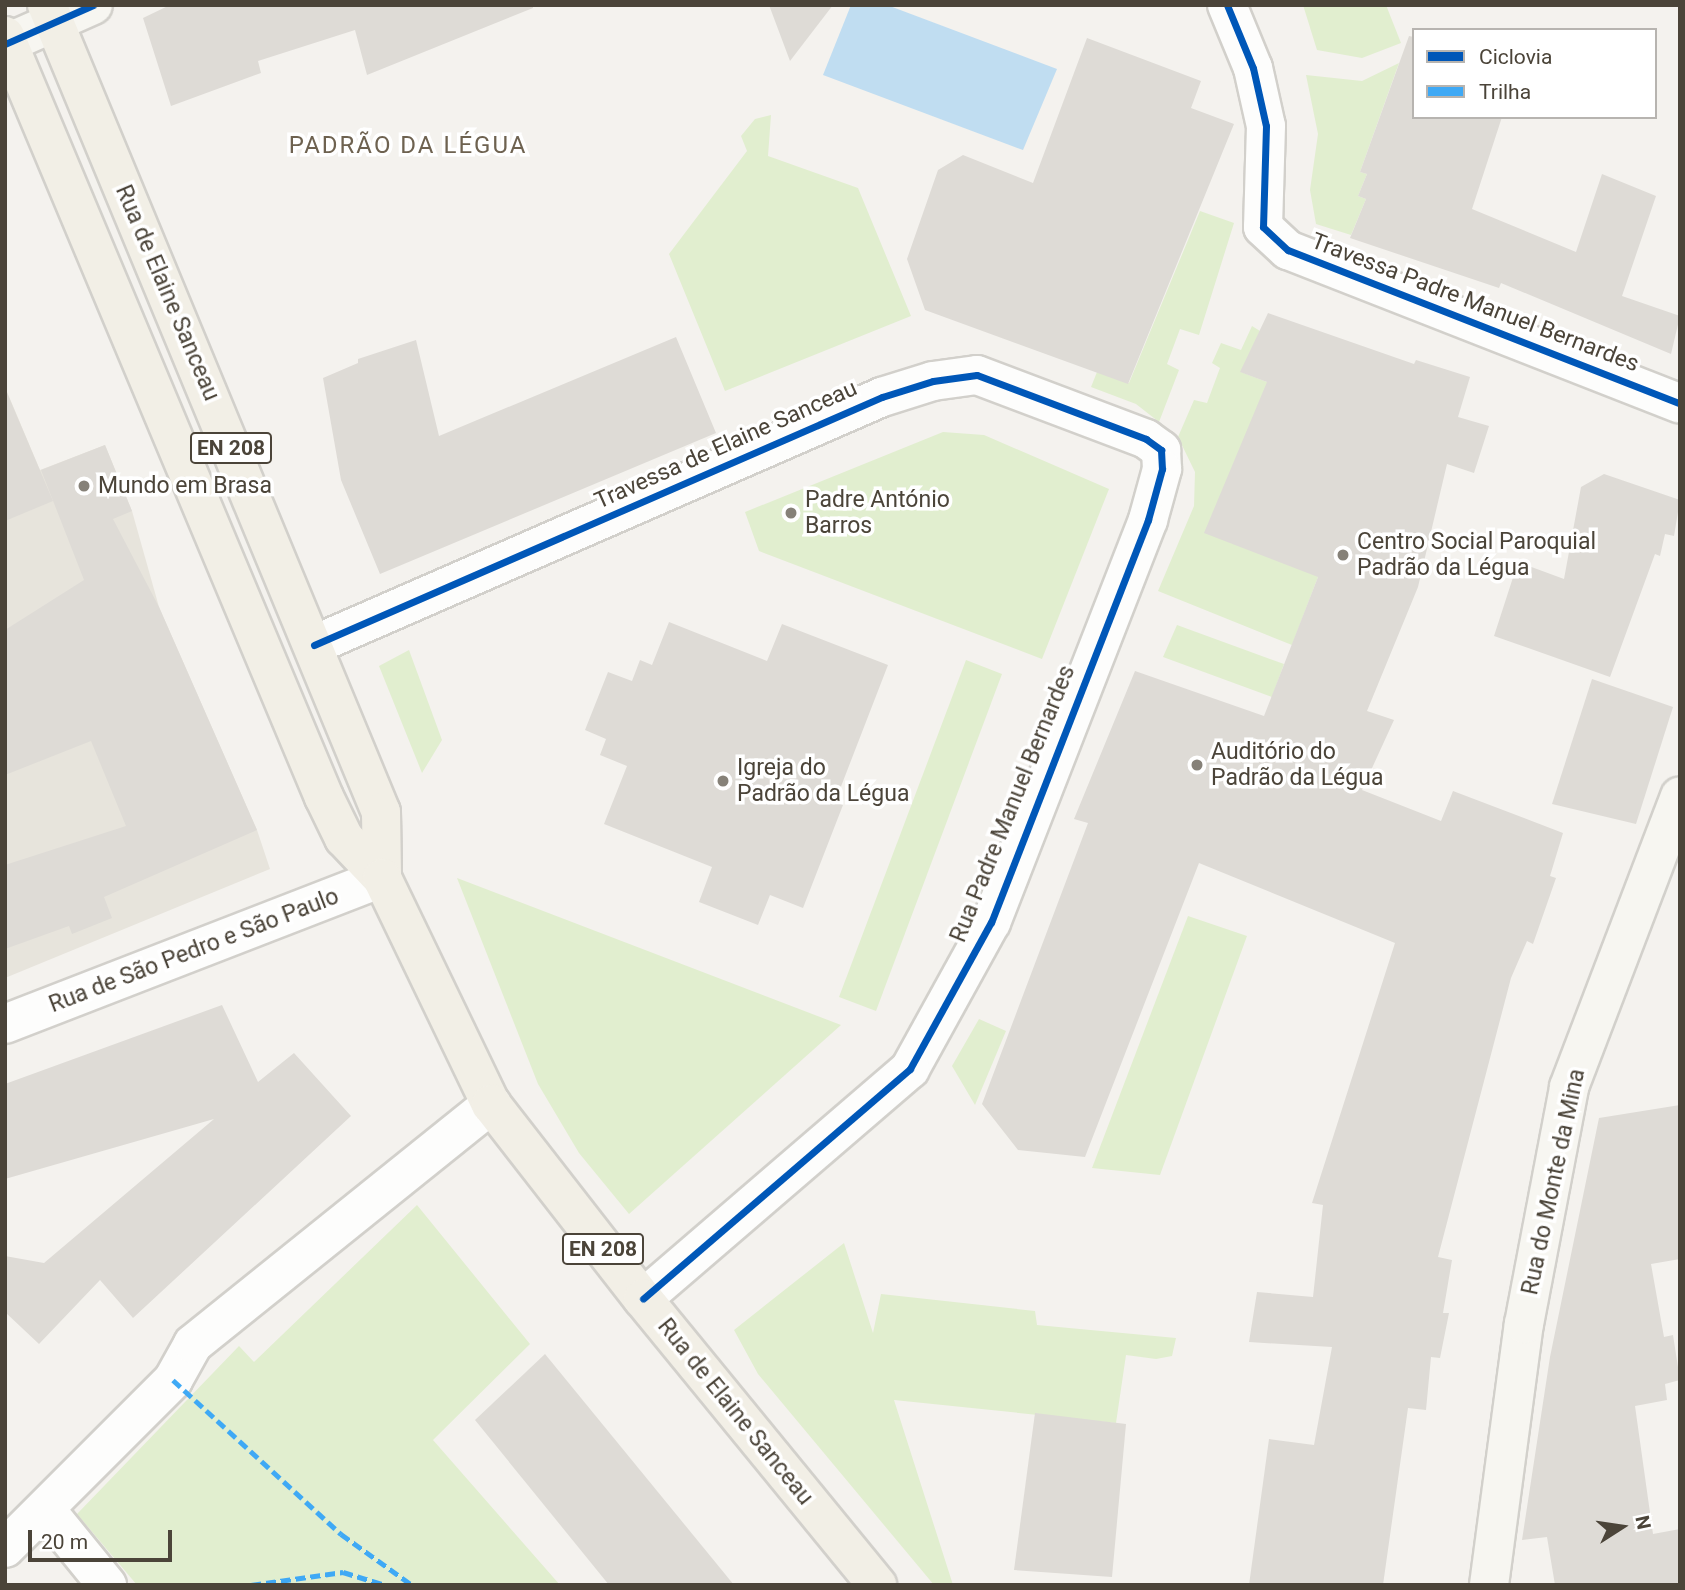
<!DOCTYPE html>
<meta charset="utf-8">
<style>
body{margin:0}
#map{position:relative;width:1685px;height:1590px;overflow:hidden;background:#f4f2ee;font-family:Roboto,sans-serif}
div>[style]{position:absolute}
[style*='--x']{left:calc(var(--x)*1px);top:calc(var(--y)*1px);width:calc(var(--w)*1px);rotate:calc(var(--a)*1deg)}
.residential>*{inset:0;background:#e7e4dc}
.green>*{inset:0;background:#e1eecf}
.water>*{inset:0;background:#c0ddf1}
.building>*{inset:0;background:#dedbd6}
.roads{filter:drop-shadow(2px 0 #d2d0cb) drop-shadow(-2px 0 #d2d0cb) drop-shadow(0 2px #d2d0cb) drop-shadow(0 -2px #d2d0cb)}
.minor>*{height:38px;margin:-19px;padding:0 19px;transform-origin:19px;border-radius:19px;background:#fdfdfc}
.secondary>*{height:38px;margin:-19px;padding:0 19px;transform-origin:19px;border-radius:19px;background:#f7f6f1}
.primary>*{height:38px;margin:-19px;padding:0 19px;transform-origin:19px;border-radius:19px;background:#f2efe6}
.quiet>*{height:5px;margin-top:-2.5px;transform-origin:0;background:repeating-linear-gradient(90deg,#3fa9f5 0 10px,transparent 0 15px)}
.cycleway>*{height:7px;margin:-3.5px;padding:0 3.5px;transform-origin:3.5px;border-radius:3.5px;background:#0057b8}
.dots>*{width:19px;height:19px;translate:-50% -50%;box-sizing:border-box;border:4px solid #fff;border-radius:50%}
span{translate:-50% -50%;white-space:nowrap;text-align:center;line-height:1.15;-webkit-text-stroke:7px #fff;paint-order:stroke}
.shield-label span{padding:2px 5px;background:#fff;border:2px solid;border-radius:5px;-webkit-text-stroke-width:0}
.shield-label{font-size:21px;color:#4b4439;font-weight:700}
.street-label{font-size:23px;color:#4b4439}
.poi-label{font-size:23px;color:#4b4439}
.left{translate:0 -50%;text-align:left}
.neighbourhood-label{font-size:24px;color:#6e6250;letter-spacing:2px}
.frame{position:absolute;inset:0;border:7px solid #4b4439;pointer-events:none}
.legend{position:absolute;left:1412px;top:28px;width:245px;height:91px;box-sizing:border-box;background:#fff;border:2px solid #b7b4b0;margin:0;padding:9px 12px;list-style:none;font-size:21px;color:#4b4439}
.legend li{display:flex;align-items:center;gap:14px;height:35px}
.legend b{width:35px;border:2px solid #b7b4b0}
.north{position:absolute;left:1587px;top:1492px;width:70px;height:70px;-webkit-text-stroke:5px #fff;paint-order:stroke;rotate:78deg;font-size:19px;font-weight:700;line-height:28px;text-align:center;color:#4b4439}
.north::after{content:'';display:block;margin:auto;width:24px;height:32px;background:#4b4439;clip-path:polygon(50% 0,100% 100%,50% 72%,0 100%)}
.scale{position:absolute;left:28px;top:1530px;width:144px;height:32px;box-sizing:border-box;border:4px solid #4b4439;border-top:0;padding-left:9px;font-size:21px;line-height:24px;white-space:nowrap;color:#4b4439;-webkit-text-stroke:5px #fff;paint-order:stroke}
</style>
<div id="map">
<div class="residential">
<i style="clip-path:polygon(5px 387px,40px 470px,105px 445px,132px 511px,159px 607px,257px 830px,270px 869px,5px 978px)"></i>
</div>
<div class="green">
<i style="clip-path:polygon(1303px 5px,1386px 5px,1401px 43px,1362px 58px,1317px 50px)"></i>
<i style="clip-path:polygon(1399px 63px,1360px 172px,1367px 174px,1358px 196px,1366px 199px,1351px 235px,1316px 224px,1310px 190px,1318px 134px,1306px 75px,1362px 81px)"></i>
<i style="clip-path:polygon(771px 115px,768px 156px,858px 188px,911px 316px,725px 391px,669px 254px,747px 151px,741px 136px,755px 119px)"></i>
<i style="clip-path:polygon(1200px 211px,1234px 223px,1199px 335px,1180px 329px,1167px 364px,1179px 370px,1159px 422px,1136px 404px,1091px 387px,1097px 372px,1129px 383px)"></i>
<i style="clip-path:polygon(1252px 326px,1260px 331px,1241px 372px,1267px 382px,1318px 577px,1292px 645px,1158px 591px,1194px 506px,1195px 472px,1178px 437px,1194px 400px,1207px 403px,1220px 368px,1212px 363px,1221px 343px,1241px 350px)"></i>
<i style="clip-path:polygon(943px 432px,984px 435px,1109px 489px,1042px 659px,759px 551px,745px 512px)"></i>
<i style="clip-path:polygon(1177px 625px,1284px 664px,1272px 697px,1163px 657px)"></i>
<i style="clip-path:polygon(409px 650px,442px 740px,422px 773px,379px 666px)"></i>
<i style="clip-path:polygon(966px 660px,1002px 674px,876px 1011px,839px 997px)"></i>
<i style="clip-path:polygon(457px 878px,841px 1025px,629px 1214px,579px 1153px,538px 1084px)"></i>
<i style="clip-path:polygon(1188px 916px,1247px 936px,1160px 1175px,1092px 1168px)"></i>
<i style="clip-path:polygon(979px 1019px,1006px 1031px,975px 1105px,952px 1066px)"></i>
<i style="clip-path:polygon(417px 1205px,530px 1344px,433px 1440px,560px 1585px,137px 1585px,77px 1514px,239px 1346px,254px 1362px)"></i>
<i style="clip-path:polygon(844px 1243px,873px 1333px,881px 1294px,1035px 1311px,1037px 1325px,1176px 1338px,1172px 1356px,1156px 1359px,1126px 1355px,1116px 1423px,894px 1400px,953px 1585px,934px 1585px,758px 1374px,734px 1330px)"></i>
</div>
<div class="water">
<i style="clip-path:polygon(851px 5px,887px 5px,1057px 69px,1023px 150px,823px 75px)"></i>
</div>
<div class="building">
<i style="clip-path:polygon(170px 5px,533px 5px,533px 8px,367px 75px,355px 30px,258px 61px,261px 73px,171px 106px,143px 18px)"></i>
<i style="clip-path:polygon(769px 5px,833px 5px,790px 61px)"></i>
<i style="clip-path:polygon(1409px 36px,1414px 37px,1414px 117px,1502px 117px,1472px 209px,1576px 252px,1602px 174px,1656px 196px,1622px 296px,1680px 316px,1671px 354px,1501px 283px,1499px 288px,1350px 238px,1366px 199px,1358px 196px,1367px 174px,1360px 172px)"></i>
<i style="clip-path:polygon(1087px 38px,1201px 81px,1191px 108px,1234px 124px,1128px 384px,925px 310px,907px 259px,938px 170px,963px 155px,1033px 183px)"></i>
<i style="clip-path:polygon(1268px 313px,1414px 364px,1416px 360px,1470px 377px,1458px 417px,1489px 426px,1474px 473px,1447px 464px,1418px 587px,1367px 711px,1394px 720px,1362px 790px,1441px 821px,1453px 791px,1563px 833px,1550px 876px,1556px 878px,1533px 944px,1527px 941px,1511px 978px,1438px 1257px,1452px 1260px,1443px 1313px,1449px 1313px,1440px 1358px,1431px 1357px,1426px 1410px,1408px 1408px,1383px 1585px,1249px 1585px,1269px 1439px,1314px 1445px,1332px 1347px,1249px 1342px,1257px 1292px,1313px 1297px,1323px 1205px,1312px 1203px,1395px 943px,1199px 863px,1085px 1157px,1018px 1150px,982px 1104px,1088px 823px,1074px 819px,1135px 671px,1264px 716px,1318px 577px,1204px 533px,1267px 382px,1240px 372px)"></i>
<i style="clip-path:polygon(676px 337px,716px 433px,380px 574px,341px 480px,323px 378px,358px 363px,358px 359px,416px 340px,439px 436px)"></i>
<i style="clip-path:polygon(5px 388px,53px 501px,5px 521px)"></i>
<i style="clip-path:polygon(105px 445px,132px 511px,113px 519px,159px 607px,257px 830px,104px 897px,112px 918px,72px 934px,69px 926px,5px 949px,5px 865px,126px 826px,91px 741px,5px 775px,5px 630px,84px 580px,41px 470px)"></i>
<i style="clip-path:polygon(1604px 474px,1680px 500px,1674px 536px,1665px 534px,1660px 556px,1655px 554px,1610px 677px,1494px 636px,1518px 562px,1564px 579px,1581px 487px)"></i>
<i style="clip-path:polygon(669px 622px,767px 661px,782px 624px,888px 665px,835px 802px,843px 805px,803px 908px,770px 895px,758px 925px,699px 902px,712px 867px,604px 824px,627px 766px,600px 755px,606px 739px,585px 730px,608px 672px,632px 681px,640px 660px,652px 665px)"></i>
<i style="clip-path:polygon(1592px 679px,1673px 707px,1636px 824px,1552px 804px)"></i>
<i style="clip-path:polygon(222px 1005px,258px 1082px,294px 1053px,351px 1116px,133px 1318px,100px 1280px,39px 1344px,5px 1312px,5px 1256px,44px 1263px,214px 1119px,5px 1179px,5px 1084px)"></i>
<i style="clip-path:polygon(1680px 1105px,1680px 1259px,1651px 1264px,1664px 1337px,1673px 1335px,1680px 1380px,1665px 1384px,1667px 1400px,1635px 1406px,1653px 1534px,1680px 1529px,1680px 1585px,1555px 1585px,1547px 1537px,1522px 1540px,1550px 1357px,1599px 1118px)"></i>
<i style="clip-path:polygon(545px 1354px,734px 1585px,609px 1585px,475px 1420px)"></i>
<i style="clip-path:polygon(1035px 1413px,1126px 1424px,1112px 1577px,1014px 1570px)"></i>
</div>
<div class="roads">
<div class="minor">
<i style="--x:1227;--y:5;--w:68;--a:67.6"></i>
<i style="--x:1253;--y:68;--w:59;--a:77.4"></i>
<i style="--x:1266;--y:126;--w:101;--a:91.7"></i>
<i style="--x:1263;--y:227;--w:34;--a:43"></i>
<i style="--x:1288;--y:250;--w:421;--a:21.4"></i>
<i style="--x:314;--y:645;--w:620;--a:-23.59"></i>
<i style="--x:882;--y:397;--w:53;--a:-17.4"></i>
<i style="--x:933;--y:381;--w:44;--a:-7.8"></i>
<i style="--x:977;--y:375;--w:181;--a:20.7"></i>
<i style="--x:1146;--y:439;--w:19;--a:36"></i>
<i style="--x:1161;--y:450;--w:19;--a:87"></i>
<i style="--x:1162;--y:469;--w:53;--a:105.4"></i>
<i style="--x:1148;--y:520;--w:432;--a:111.3"></i>
<i style="--x:991;--y:922;--w:168;--a:118.9"></i>
<i style="--x:910;--y:1069;--w:352;--a:139.3"></i>
<i style="--x:5;--y:1024;--w:404;--a:-21.2"></i>
<i style="--x:46;--y:1510;--w:97;--a:50.9"></i>
<i style="--x:5;--y:1548;--w:238;--a:-45"></i>
<i style="--x:173;--y:1380;--w:41;--a:-60.9"></i>
<i style="--x:193;--y:1344;--w:383;--a:-38.8"></i>
</div>
<div class="secondary">
<i style="--x:5;--y:44;--w:96;--a:-23.9"></i>
<i style="--x:1489;--y:1585;--w:263;--a:-82.4"></i>
<i style="--x:1524;--y:1324;--w:241;--a:-79.2"></i>
<i style="--x:1569;--y:1087;--w:311;--a:-69.1"></i>
</div>
<div class="primary">
<i style="--x:47;--y:5;--w:873;--a:67.52"></i>
<i style="--x:381;--y:812;--w:66;--a:89.1"></i>
<i style="--x:5;--y:36;--w:825;--a:67.26"></i>
<i style="--x:324;--y:797;--w:46;--a:64"></i>
<i style="--x:344;--y:838;--w:55;--a:46.5"></i>
<i style="--x:382;--y:878;--w:251;--a:64.3"></i>
<i style="--x:491;--y:1104;--w:247;--a:52.1"></i>
<i style="--x:643;--y:1299;--w:370;--a:50.7"></i>
</div>
</div>
<div class="quiet">
<i style="--x:173;--y:1380;--w:228;--a:42.5"></i>
<i style="--x:341;--y:1534;--w:87;--a:35.7"></i>
<i style="--x:251;--y:1585;--w:93;--a:-8"></i>
<i style="--x:343;--y:1572;--w:44;--a:17.2"></i>
</div>
<div class="cycleway">
<i style="--x:1227;--y:5;--w:68;--a:67.6"></i>
<i style="--x:1253;--y:68;--w:59;--a:77.4"></i>
<i style="--x:1266;--y:126;--w:101;--a:91.7"></i>
<i style="--x:1263;--y:227;--w:34;--a:43"></i>
<i style="--x:1288;--y:250;--w:421;--a:21.4"></i>
<i style="--x:5;--y:44;--w:96;--a:-23.9"></i>
<i style="--x:314;--y:645;--w:620;--a:-23.59"></i>
<i style="--x:882;--y:397;--w:53;--a:-17.4"></i>
<i style="--x:933;--y:381;--w:44;--a:-7.8"></i>
<i style="--x:977;--y:375;--w:181;--a:20.7"></i>
<i style="--x:1146;--y:439;--w:19;--a:36"></i>
<i style="--x:1161;--y:450;--w:19;--a:87"></i>
<i style="--x:1162;--y:469;--w:53;--a:105.4"></i>
<i style="--x:1148;--y:520;--w:432;--a:111.3"></i>
<i style="--x:991;--y:922;--w:168;--a:118.9"></i>
<i style="--x:910;--y:1069;--w:352;--a:139.3"></i>
</div>
<div class="dots">
<i style="left:84px;top:486px;background:#868178"></i>
<i style="left:791px;top:513px;background:#868178"></i>
<i style="left:1343px;top:555px;background:#868178"></i>
<i style="left:1197px;top:765px;background:#868178"></i>
<i style="left:723px;top:781px;background:#868178"></i>
</div>
<div class="shield-label">
<span style="left:231px;top:448px">EN 208</span>
<span style="left:603px;top:1249px">EN 208</span>
</div>
<div class="street-label">
<span style="left:167px;top:293px;rotate:67deg">Rua de Elaine Sanceau</span>
<span style="left:1475px;top:303px;rotate:21deg">Travessa Padre Manuel Bernardes</span>
<span style="left:726px;top:445px;rotate:-24deg">Travessa de Elaine Sanceau</span>
<span style="left:1013px;top:804px;rotate:-68deg">Rua Padre Manuel Bernardes</span>
<span style="left:194px;top:951px;rotate:-21deg">Rua de São Pedro e São Paulo</span>
<span style="left:1554px;top:1182px;rotate:-78deg">Rua do Monte da Mina</span>
<span style="left:735px;top:1412px;rotate:51deg">Rua de Elaine Sanceau</span>
</div>
<div class="poi-label">
<span class="left" style="left:98px;top:486px">Mundo em Brasa</span>
<span class="left" style="left:805px;top:513px">Padre António<br>Barros</span>
<span class="left" style="left:1357px;top:555px">Centro Social Paroquial<br>Padrão da Légua</span>
<span class="left" style="left:1211px;top:765px">Auditório do<br>Padrão da Légua</span>
<span class="left" style="left:737px;top:781px">Igreja do<br>Padrão da Légua</span>
</div>
<div class="neighbourhood-label">
<span style="left:408px;top:146px">PADRÃO DA LÉGUA</span>
</div>
<div class="frame"></div>
<ul class="legend">
<li><b style="height:9px;background:#0057b8"></b>Ciclovia</li>
<li><b style="height:9px;background:#3fa9f5"></b>Trilha</li>
</ul>
<div class="north">N</div>
<div class="scale">20 m</div>
</div>
